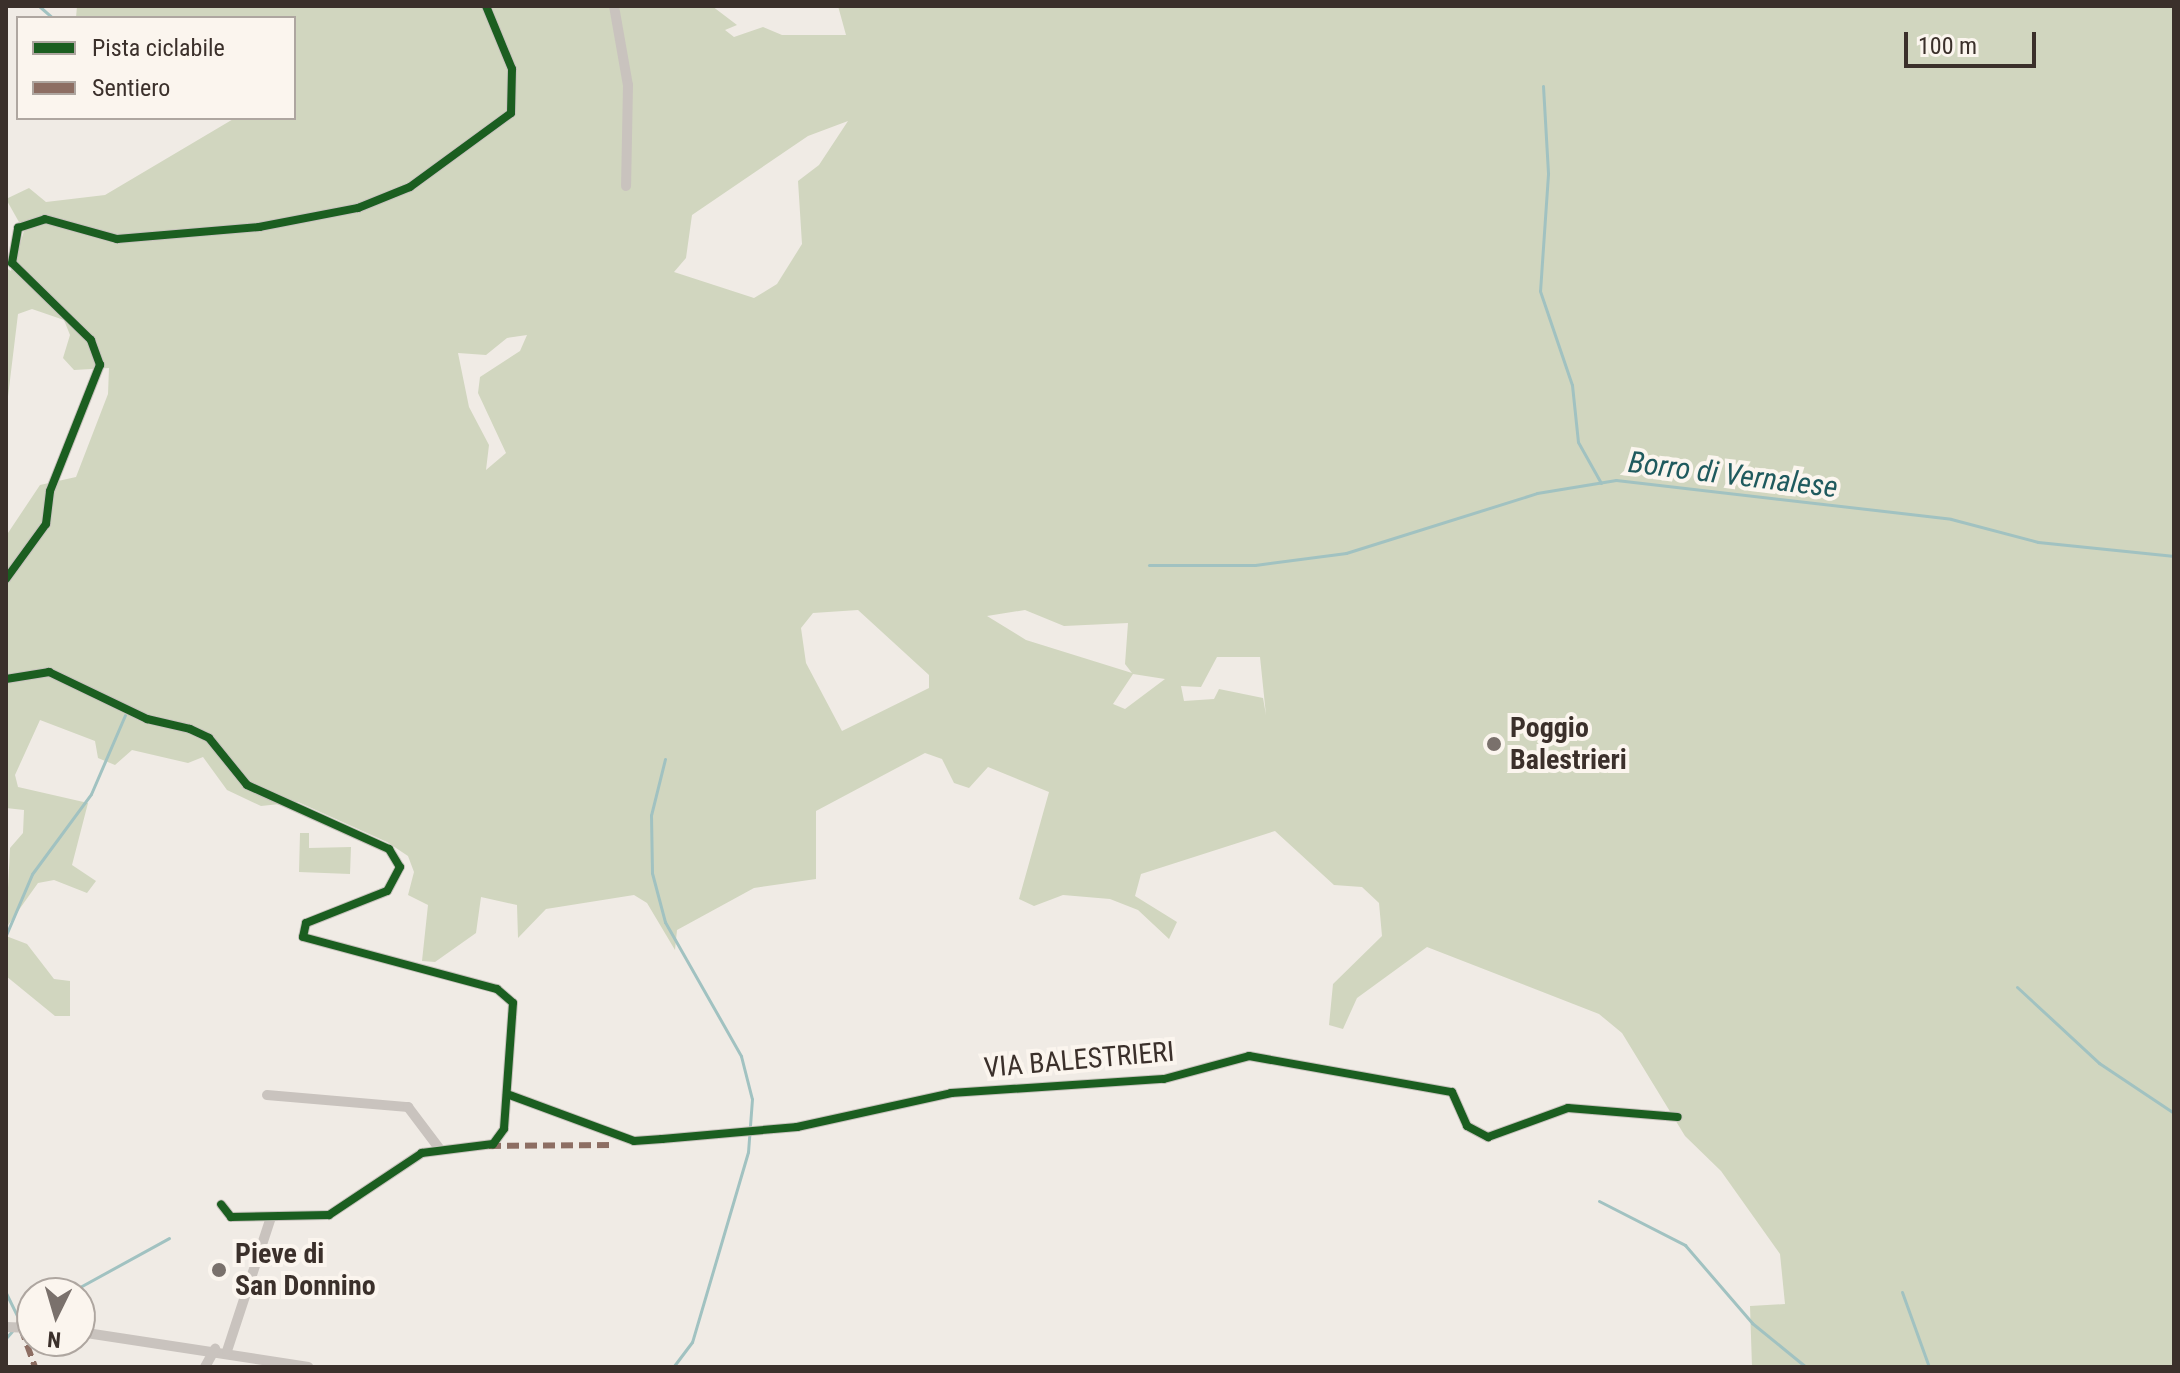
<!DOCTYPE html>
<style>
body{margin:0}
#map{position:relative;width:2180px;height:1373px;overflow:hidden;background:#f0ebe5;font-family:"Roboto Condensed",sans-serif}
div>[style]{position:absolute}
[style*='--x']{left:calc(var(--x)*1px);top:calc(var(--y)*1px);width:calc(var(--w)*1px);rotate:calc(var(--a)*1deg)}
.green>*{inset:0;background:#d1d6bf}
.stream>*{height:3px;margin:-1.5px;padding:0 1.5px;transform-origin:1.5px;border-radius:1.5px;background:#a1c2c1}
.minor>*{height:10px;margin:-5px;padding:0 5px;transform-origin:5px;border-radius:5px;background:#c9c3be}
.quiet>*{height:6px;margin-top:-3px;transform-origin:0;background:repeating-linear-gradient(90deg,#8d6e63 0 12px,transparent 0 18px)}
.cycleway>*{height:8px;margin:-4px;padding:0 4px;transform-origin:4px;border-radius:4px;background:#1b5e20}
.dots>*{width:22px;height:22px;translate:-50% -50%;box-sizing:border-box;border:4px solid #fbf5ee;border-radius:50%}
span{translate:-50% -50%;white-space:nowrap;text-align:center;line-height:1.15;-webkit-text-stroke:8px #fbf5ee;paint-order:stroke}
.poi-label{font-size:28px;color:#3b302b;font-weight:700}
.left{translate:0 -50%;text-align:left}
.street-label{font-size:28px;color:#3b302b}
.water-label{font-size:30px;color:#1f5a5e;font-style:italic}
.frame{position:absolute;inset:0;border:8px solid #3b302b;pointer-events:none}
.legend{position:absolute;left:16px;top:16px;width:280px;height:104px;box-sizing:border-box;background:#fbf5ee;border:2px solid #aea6a0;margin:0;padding:10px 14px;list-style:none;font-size:24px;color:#3b302b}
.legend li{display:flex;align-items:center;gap:16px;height:40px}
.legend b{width:40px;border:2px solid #aea6a0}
.north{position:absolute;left:16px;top:1277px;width:80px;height:80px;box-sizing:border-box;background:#fbf5ee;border:2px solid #aea6a0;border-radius:50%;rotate:185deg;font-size:22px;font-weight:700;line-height:32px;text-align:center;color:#3b302b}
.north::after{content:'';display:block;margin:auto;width:28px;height:36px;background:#7a716c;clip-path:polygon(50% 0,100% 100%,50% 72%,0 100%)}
.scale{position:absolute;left:1904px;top:32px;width:132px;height:36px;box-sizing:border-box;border:4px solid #3b302b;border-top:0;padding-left:10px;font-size:24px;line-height:28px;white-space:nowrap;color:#3b302b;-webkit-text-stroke:6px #fbf5ee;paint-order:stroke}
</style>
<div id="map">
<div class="green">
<i style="clip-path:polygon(evenodd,77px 6px,712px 6px,737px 25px,725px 30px,734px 37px,763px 27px,782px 35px,846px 35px,838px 6px,2174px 6px,2174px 1367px,1752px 1367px,1750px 1306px,1785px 1304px,1780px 1254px,1721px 1171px,1685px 1136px,1622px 1033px,1599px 1014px,1427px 947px,1357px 998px,1343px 1029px,1329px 1025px,1333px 984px,1382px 936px,1379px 903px,1362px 887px,1334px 885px,1275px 831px,1141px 874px,1135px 896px,1177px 922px,1169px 939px,1138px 910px,1110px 899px,1063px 895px,1034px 906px,1019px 899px,1049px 792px,988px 767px,969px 788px,954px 783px,942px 759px,925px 753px,816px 811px,816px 879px,754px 888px,677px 930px,675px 950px,647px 903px,634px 895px,546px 909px,518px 938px,517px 905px,481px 897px,476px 933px,435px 962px,422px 961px,428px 905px,408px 895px,414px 872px,408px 856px,387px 842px,298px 802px,261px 806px,227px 790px,203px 757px,188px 763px,132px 750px,115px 765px,98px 758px,95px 741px,40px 720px,15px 775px,18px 787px,88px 803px,72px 865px,96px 881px,87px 893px,54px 880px,38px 883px,6px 928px,10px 848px,23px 833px,24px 810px,6px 808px,6px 536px,40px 485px,76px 477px,108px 394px,109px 368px,74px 370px,63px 358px,70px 335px,64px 320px,32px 309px,18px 314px,6px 413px,6px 268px,11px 271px,24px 231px,6px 199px,29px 188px,46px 202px,105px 195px,235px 118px,294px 118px,294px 18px,76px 18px,77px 6px,848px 121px,819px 165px,798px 181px,802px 244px,777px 284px,754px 298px,674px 272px,686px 258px,692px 215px,808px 136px,848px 121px,77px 6px,527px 335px,520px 351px,480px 377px,478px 393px,506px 453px,486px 470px,489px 445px,469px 407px,458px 353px,486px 355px,507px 338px,527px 335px,77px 6px,858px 610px,929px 675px,929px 688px,842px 731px,806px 663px,801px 628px,813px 613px,858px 610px,77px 6px,1025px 610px,1064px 626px,1128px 623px,1125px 664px,1132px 673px,1026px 640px,987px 616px,1025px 610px,77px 6px,1217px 657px,1260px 657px,1266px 715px,1263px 698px,1219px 689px,1214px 699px,1184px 701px,1181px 686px,1201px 687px,1217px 657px,77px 6px,1133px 674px,1165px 679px,1125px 709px,1113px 704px,1133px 674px)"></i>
<i style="clip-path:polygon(300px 833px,309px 833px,309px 848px,351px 847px,350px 874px,299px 872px)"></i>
<i style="clip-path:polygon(6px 936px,27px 944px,54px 979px,70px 981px,70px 1016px,55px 1016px,6px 976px)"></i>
</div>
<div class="stream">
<i style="--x:39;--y:6;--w:18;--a:41"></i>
<i style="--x:1543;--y:86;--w:88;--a:86.7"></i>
<i style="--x:1548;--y:174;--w:117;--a:93.9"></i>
<i style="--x:1540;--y:291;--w:99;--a:71.2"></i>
<i style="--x:1572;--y:385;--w:57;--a:84"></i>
<i style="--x:1578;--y:442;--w:47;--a:60.7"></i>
<i style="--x:1149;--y:565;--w:106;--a:0"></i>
<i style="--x:1255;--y:565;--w:92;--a:-7.5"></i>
<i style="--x:1346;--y:553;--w:200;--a:-17.4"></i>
<i style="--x:1537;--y:493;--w:80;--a:-9.3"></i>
<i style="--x:1616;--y:480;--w:337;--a:6.6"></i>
<i style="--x:1951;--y:519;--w:90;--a:14.8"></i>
<i style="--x:2038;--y:542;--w:137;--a:5.9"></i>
<i style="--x:665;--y:759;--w:58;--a:104"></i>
<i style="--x:651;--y:815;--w:58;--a:89"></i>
<i style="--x:652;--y:873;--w:51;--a:75.1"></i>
<i style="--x:665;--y:922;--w:154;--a:60.4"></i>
<i style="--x:741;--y:1056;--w:44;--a:75.7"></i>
<i style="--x:752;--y:1099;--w:53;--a:94.3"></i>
<i style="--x:748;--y:1152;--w:198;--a:106.4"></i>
<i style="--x:692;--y:1342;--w:31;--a:127"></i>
<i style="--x:6;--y:935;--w:66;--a:-66.9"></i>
<i style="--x:32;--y:874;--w:99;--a:-53.6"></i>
<i style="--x:91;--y:794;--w:86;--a:-66.7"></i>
<i style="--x:2017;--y:987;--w:112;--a:42.8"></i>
<i style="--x:2099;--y:1063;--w:90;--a:33.7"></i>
<i style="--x:1599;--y:1201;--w:97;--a:27.1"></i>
<i style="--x:1685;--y:1245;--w:103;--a:49.3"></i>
<i style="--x:1752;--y:1323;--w:70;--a:39.2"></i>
<i style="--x:1902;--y:1292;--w:80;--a:70.2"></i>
<i style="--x:6;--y:1293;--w:28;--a:64"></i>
<i style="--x:69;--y:1293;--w:114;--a:-28.8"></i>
<i style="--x:16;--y:1324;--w:19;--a:-35"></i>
<i style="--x:6;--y:1338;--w:9;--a:-49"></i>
</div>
<div class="minor">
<i style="--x:614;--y:6;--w:80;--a:80"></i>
<i style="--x:628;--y:85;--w:101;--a:91.1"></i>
<i style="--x:6;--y:579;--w:68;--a:-54"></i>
<i style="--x:46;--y:524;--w:33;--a:-83"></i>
<i style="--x:50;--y:491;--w:136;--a:-68.4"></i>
<i style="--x:100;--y:365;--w:27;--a:-110"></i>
<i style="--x:91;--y:340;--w:110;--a:-135.7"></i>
<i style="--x:12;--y:263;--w:36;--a:-80"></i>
<i style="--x:18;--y:228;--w:28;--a:-18"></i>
<i style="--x:45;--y:219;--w:75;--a:15.5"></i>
<i style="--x:117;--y:239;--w:143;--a:-4.8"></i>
<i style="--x:259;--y:227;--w:101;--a:-10.9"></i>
<i style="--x:358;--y:208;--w:56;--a:-22"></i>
<i style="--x:410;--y:187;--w:125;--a:-36.2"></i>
<i style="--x:511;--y:113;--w:44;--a:-88.7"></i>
<i style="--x:512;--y:69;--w:68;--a:-112.4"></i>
<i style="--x:6;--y:679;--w:44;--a:-9.2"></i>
<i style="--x:49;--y:672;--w:109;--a:25.6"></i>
<i style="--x:147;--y:719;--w:44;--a:13.1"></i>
<i style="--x:190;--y:729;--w:21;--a:25"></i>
<i style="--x:209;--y:738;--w:60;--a:51"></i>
<i style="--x:247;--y:785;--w:156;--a:24.3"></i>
<i style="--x:389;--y:849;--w:21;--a:59"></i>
<i style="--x:400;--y:867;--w:27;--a:118"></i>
<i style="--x:387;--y:891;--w:87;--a:158.4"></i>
<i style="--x:306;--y:923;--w:14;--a:102"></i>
<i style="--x:303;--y:937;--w:201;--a:15"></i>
<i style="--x:497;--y:989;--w:21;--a:41"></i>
<i style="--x:513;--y:1003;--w:126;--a:94.1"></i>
<i style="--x:504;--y:1129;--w:19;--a:126"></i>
<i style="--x:493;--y:1144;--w:72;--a:172.8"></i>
<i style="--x:422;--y:1153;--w:112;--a:146.3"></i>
<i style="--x:329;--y:1215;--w:98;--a:178.8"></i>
<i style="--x:231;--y:1217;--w:16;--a:-128"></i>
<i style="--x:507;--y:1094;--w:135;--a:20.3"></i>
<i style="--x:634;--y:1141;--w:28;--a:-4"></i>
<i style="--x:662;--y:1139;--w:136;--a:-5.1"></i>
<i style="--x:797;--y:1127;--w:158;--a:-12.4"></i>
<i style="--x:951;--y:1093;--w:213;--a:-3.8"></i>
<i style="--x:1164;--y:1079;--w:88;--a:-15.1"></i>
<i style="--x:1249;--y:1056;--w:206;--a:10.1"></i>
<i style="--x:1452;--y:1092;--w:37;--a:66"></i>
<i style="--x:1467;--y:1126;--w:24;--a:28"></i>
<i style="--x:1488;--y:1137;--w:85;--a:-19.9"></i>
<i style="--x:1568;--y:1108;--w:110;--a:4.7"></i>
<i style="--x:267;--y:1095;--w:142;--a:4.9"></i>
<i style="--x:408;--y:1107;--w:51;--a:52.9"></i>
<i style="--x:6;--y:1327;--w:26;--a:2"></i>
<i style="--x:80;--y:1332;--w:231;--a:8.7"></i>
<i style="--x:227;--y:1351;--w:138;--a:-71.8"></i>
<i style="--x:205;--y:1367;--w:21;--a:-61"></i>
</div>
<div class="quiet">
<i style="--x:489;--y:1146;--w:126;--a:-0.5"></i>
<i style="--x:21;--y:1328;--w:41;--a:70.3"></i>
</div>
<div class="cycleway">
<i style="--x:6;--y:579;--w:68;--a:-54"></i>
<i style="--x:46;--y:524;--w:33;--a:-83"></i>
<i style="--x:50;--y:491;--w:136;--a:-68.4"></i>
<i style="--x:100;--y:365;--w:27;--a:-110"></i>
<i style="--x:91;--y:340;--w:110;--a:-135.7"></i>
<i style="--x:12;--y:263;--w:36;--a:-80"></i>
<i style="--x:18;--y:228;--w:28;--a:-18"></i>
<i style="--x:45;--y:219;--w:75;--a:15.5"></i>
<i style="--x:117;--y:239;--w:143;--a:-4.8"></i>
<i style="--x:259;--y:227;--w:101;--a:-10.9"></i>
<i style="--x:358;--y:208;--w:56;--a:-22"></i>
<i style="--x:410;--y:187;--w:125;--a:-36.2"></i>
<i style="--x:511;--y:113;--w:44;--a:-88.7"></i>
<i style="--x:512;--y:69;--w:68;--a:-112.4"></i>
<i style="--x:6;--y:679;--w:44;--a:-9.2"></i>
<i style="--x:49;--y:672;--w:109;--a:25.6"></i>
<i style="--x:147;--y:719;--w:44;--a:13.1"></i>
<i style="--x:190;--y:729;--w:21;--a:25"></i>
<i style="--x:209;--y:738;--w:60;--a:51"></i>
<i style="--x:247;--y:785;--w:156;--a:24.3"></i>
<i style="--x:389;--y:849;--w:21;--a:59"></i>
<i style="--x:400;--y:867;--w:27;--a:118"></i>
<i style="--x:387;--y:891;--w:87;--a:158.4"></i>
<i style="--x:306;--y:923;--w:14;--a:102"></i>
<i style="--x:303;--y:937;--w:201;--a:15"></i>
<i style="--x:497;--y:989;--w:21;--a:41"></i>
<i style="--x:513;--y:1003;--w:126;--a:94.1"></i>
<i style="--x:504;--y:1129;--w:19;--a:126"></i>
<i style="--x:493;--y:1144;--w:72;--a:172.8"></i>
<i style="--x:422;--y:1153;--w:112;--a:146.3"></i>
<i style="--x:329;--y:1215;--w:98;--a:178.8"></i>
<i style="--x:231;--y:1217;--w:16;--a:-128"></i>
<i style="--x:507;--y:1094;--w:135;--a:20.3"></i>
<i style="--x:634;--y:1141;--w:28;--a:-4"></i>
<i style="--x:662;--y:1139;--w:136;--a:-5.1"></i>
<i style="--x:797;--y:1127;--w:158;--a:-12.4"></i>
<i style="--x:951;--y:1093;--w:213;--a:-3.8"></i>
<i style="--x:1164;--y:1079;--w:88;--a:-15.1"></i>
<i style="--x:1249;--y:1056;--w:206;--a:10.1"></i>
<i style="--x:1452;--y:1092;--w:37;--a:66"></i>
<i style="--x:1467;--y:1126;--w:24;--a:28"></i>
<i style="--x:1488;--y:1137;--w:85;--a:-19.9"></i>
<i style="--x:1568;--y:1108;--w:110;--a:4.7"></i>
</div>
<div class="dots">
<i style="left:1494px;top:744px;background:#7a716c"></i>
<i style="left:219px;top:1270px;background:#7a716c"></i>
</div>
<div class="poi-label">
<span class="left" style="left:1510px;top:744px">Poggio<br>Balestrieri</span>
<span class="left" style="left:235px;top:1270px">Pieve di<br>San Donnino</span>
</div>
<div class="street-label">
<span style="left:1079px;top:1060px;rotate:-5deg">VIA BALESTRIERI</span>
</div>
<div class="water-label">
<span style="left:1733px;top:475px;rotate:7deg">Borro di Vernalese</span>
</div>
<div class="frame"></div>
<ul class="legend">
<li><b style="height:10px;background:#1b5e20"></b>Pista ciclabile</li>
<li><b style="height:10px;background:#8d6e63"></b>Sentiero</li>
</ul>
<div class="north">N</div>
<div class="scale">100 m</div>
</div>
